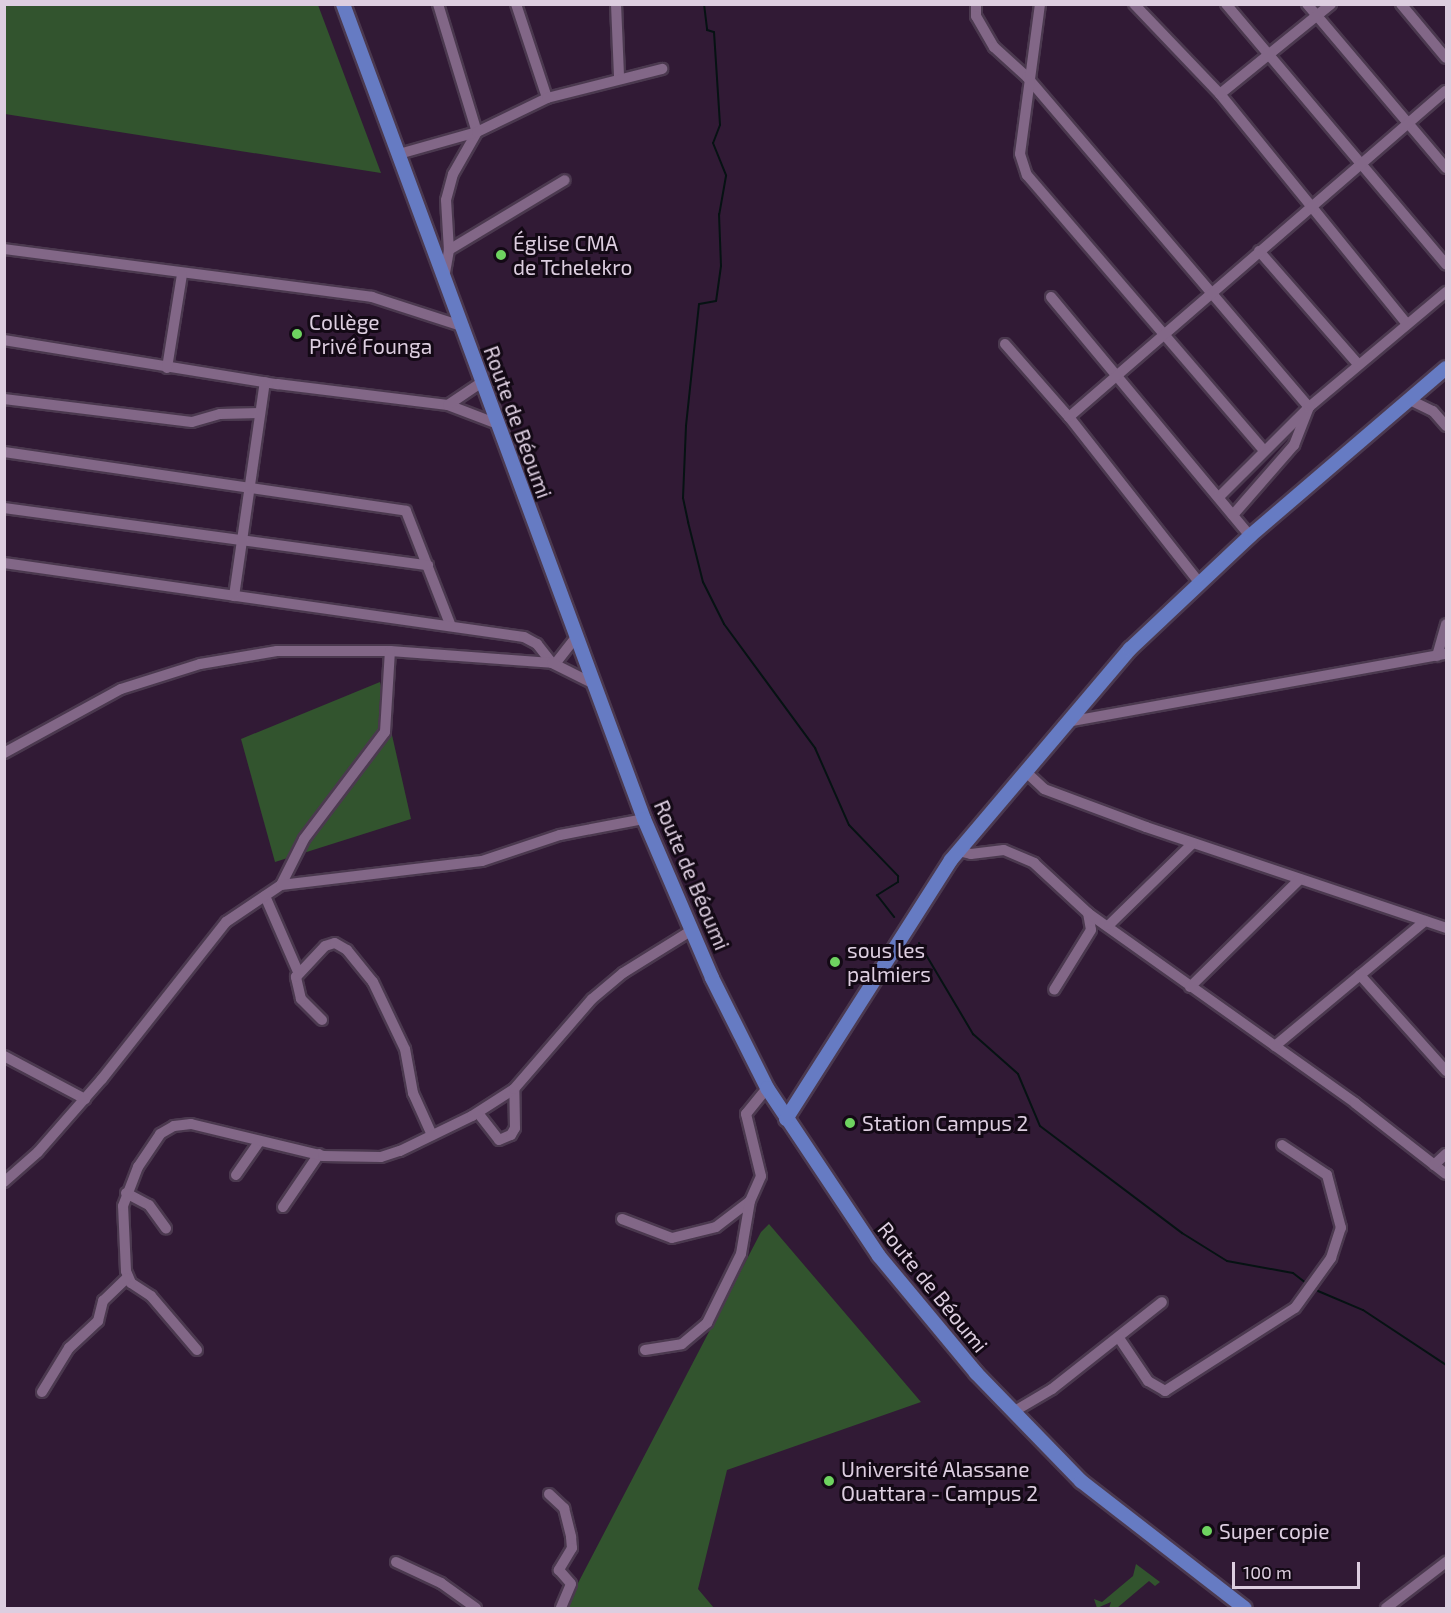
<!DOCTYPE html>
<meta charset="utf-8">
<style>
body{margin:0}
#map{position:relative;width:1451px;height:1613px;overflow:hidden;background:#311a35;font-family:"Exo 2",sans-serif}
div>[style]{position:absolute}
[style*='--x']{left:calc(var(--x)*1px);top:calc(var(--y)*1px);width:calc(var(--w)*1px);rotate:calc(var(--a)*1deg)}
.green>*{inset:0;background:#32542e}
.stream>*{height:2px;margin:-1px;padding:0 1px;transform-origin:1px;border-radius:1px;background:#061213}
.roads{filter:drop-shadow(2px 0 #4b394f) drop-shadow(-2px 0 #4b394f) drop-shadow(0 2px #4b394f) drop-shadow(0 -2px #4b394f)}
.minor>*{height:10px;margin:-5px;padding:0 5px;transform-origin:5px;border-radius:5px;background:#826787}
.major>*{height:14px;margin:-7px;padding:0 7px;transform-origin:7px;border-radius:7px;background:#667bc3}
.dots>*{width:16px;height:16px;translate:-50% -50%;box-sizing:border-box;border:3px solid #130915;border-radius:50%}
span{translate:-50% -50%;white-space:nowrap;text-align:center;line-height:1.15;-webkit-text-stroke:6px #130915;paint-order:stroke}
.poi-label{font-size:21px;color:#ddcee0}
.left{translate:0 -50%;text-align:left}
.street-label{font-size:21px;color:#ddcee0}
.frame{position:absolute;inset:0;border:6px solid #ddcee0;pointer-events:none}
.scale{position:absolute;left:1232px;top:1562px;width:128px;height:27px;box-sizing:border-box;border:3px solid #ddcee0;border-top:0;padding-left:8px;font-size:18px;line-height:21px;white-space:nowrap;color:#ddcee0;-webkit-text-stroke:4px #130915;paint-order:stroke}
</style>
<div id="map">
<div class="green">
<i style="clip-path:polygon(4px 5px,318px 5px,381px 173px,5px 114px)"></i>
<i style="clip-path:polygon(380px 682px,411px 819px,275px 862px,241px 739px)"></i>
<i style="clip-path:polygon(769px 1224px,921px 1402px,727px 1470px,698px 1589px,714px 1608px,565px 1608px,761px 1232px)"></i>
<i style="clip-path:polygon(1136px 1564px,1160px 1582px,1155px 1586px,1149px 1581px,1117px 1608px,1109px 1608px,1111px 1602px,1097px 1608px,1094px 1599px,1102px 1602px,1133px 1576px)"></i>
</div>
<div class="stream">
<i style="--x:704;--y:4;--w:26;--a:83"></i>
<i style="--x:707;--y:30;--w:7;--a:16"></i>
<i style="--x:714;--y:32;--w:93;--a:86.3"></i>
<i style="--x:720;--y:125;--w:19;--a:111"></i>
<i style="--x:713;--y:143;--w:35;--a:68"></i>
<i style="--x:726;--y:176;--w:39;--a:100"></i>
<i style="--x:719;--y:214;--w:52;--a:87.8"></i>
<i style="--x:721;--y:266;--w:35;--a:98"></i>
<i style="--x:716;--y:301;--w:17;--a:170"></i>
<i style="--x:699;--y:304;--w:123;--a:96.1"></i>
<i style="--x:686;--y:426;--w:72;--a:92.4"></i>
<i style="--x:683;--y:498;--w:25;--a:78"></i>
<i style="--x:688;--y:522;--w:62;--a:76"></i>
<i style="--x:703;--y:582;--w:47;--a:63.4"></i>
<i style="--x:724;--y:624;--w:154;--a:53.7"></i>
<i style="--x:815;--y:748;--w:84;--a:66.2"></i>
<i style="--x:849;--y:825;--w:71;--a:46.1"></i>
<i style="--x:898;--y:876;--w:6;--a:90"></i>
<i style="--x:898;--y:882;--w:25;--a:148"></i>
<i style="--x:877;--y:895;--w:28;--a:52"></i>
<i style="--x:919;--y:943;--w:106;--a:59.3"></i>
<i style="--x:973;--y:1034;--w:60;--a:41.6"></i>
<i style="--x:1018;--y:1074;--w:56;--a:67.1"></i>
<i style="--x:1040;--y:1126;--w:178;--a:37"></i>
<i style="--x:1182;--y:1233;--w:53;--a:31.9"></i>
<i style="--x:1227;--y:1261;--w:67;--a:10.3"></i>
<i style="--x:1293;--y:1273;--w:18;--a:38"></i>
<i style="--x:1318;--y:1291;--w:49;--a:22.9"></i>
<i style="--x:1363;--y:1310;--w:100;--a:33.5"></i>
</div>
<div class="roads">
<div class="minor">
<i style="--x:438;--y:4;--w:134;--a:73.1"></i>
<i style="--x:477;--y:132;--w:48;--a:119.7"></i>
<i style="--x:453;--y:174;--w:27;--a:105"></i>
<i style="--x:446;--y:200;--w:50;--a:86.6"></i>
<i style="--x:449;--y:250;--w:28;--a:100"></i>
<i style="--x:516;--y:4;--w:99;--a:71.7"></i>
<i style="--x:616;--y:4;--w:73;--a:87.6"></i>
<i style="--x:976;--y:4;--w:12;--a:90"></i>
<i style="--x:976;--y:16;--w:36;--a:60"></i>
<i style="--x:994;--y:47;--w:45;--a:42.3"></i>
<i style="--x:1027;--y:77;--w:434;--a:49.5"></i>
<i style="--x:1309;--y:407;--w:41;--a:111.5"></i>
<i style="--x:1294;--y:445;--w:93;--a:131.1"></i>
<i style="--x:1040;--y:4;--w:151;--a:97.6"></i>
<i style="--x:1020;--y:154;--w:22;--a:72"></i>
<i style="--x:1027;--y:175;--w:362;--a:49.3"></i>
<i style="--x:1134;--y:4;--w:124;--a:46.3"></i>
<i style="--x:1220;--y:94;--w:296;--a:50.9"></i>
<i style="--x:1226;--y:4;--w:341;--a:49.8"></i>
<i style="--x:1307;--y:4;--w:215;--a:49.7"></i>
<i style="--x:1401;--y:4;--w:70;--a:50.2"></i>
<i style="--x:1220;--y:94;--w:143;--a:-39"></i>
<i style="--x:399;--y:154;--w:81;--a:-15.8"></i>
<i style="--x:477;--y:132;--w:78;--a:-25.9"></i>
<i style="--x:547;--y:98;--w:119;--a:-14.2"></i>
<i style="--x:4;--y:249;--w:371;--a:7.4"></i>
<i style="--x:372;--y:297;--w:94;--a:18"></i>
<i style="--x:449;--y:250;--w:135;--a:-31.1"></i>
<i style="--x:1259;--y:251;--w:150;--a:48.8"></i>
<i style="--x:1051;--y:297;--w:311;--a:50.2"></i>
<i style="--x:4;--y:340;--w:277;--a:9.2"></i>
<i style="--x:277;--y:384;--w:172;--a:7"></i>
<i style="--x:448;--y:405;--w:50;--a:21"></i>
<i style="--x:1005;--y:344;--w:97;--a:48.8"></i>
<i style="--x:1069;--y:417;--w:210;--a:51.8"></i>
<i style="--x:167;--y:368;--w:95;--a:-80.9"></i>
<i style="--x:4;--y:399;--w:189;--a:7"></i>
<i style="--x:192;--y:422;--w:29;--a:-16"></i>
<i style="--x:220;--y:414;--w:40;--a:-1.4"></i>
<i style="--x:1410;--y:400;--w:25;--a:26"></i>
<i style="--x:1433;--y:411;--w:20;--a:49"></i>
<i style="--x:448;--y:405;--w:40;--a:-34"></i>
<i style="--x:1069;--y:417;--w:498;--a:-40.9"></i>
<i style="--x:4;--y:452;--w:406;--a:8.3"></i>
<i style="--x:406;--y:511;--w:121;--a:68.7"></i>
<i style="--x:1219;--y:497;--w:127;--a:-45"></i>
<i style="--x:1309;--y:407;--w:179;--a:-40"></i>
<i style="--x:4;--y:508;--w:428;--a:7.7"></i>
<i style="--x:4;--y:563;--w:525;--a:8.1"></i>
<i style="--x:524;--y:637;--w:15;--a:28"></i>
<i style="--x:537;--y:644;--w:24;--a:52"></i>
<i style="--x:234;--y:596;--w:216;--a:-81.8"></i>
<i style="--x:1437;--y:656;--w:33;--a:-74"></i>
<i style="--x:555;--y:664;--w:33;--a:-52"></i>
<i style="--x:1067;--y:722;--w:385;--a:-10.2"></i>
<i style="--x:4;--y:753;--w:133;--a:-28.7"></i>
<i style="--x:121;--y:689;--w:83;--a:-17.6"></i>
<i style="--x:200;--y:664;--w:78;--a:-9.6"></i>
<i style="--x:277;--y:651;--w:113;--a:0"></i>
<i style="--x:390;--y:651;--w:162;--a:4.2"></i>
<i style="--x:552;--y:663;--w:45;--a:26.6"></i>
<i style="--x:1025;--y:771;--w:26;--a:43"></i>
<i style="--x:1044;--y:789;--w:109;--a:20.4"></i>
<i style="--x:1146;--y:827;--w:317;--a:18.6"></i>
<i style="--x:958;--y:851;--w:13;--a:13"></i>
<i style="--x:971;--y:854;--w:33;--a:-7"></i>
<i style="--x:1004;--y:850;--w:33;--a:23"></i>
<i style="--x:1034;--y:863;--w:74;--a:42.8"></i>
<i style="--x:1088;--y:913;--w:17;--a:80"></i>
<i style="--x:1091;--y:930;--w:70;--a:121.7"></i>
<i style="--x:281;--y:885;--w:51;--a:-63.4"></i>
<i style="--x:304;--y:839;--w:134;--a:-52.9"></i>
<i style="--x:385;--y:732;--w:81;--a:-86.5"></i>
<i style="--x:265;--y:896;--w:83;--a:66.5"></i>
<i style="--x:1088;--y:913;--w:328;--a:35.4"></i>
<i style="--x:1355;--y:1103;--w:115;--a:38"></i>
<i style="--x:1109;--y:925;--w:117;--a:-44.3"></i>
<i style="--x:1360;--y:975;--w:129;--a:48.1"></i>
<i style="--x:1190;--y:987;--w:154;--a:-44.5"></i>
<i style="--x:322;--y:1020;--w:30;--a:-135"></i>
<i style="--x:301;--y:999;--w:23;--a:-103"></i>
<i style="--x:296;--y:977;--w:42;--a:-46.9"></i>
<i style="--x:325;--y:946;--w:10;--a:-17"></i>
<i style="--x:335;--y:943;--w:14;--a:30"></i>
<i style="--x:347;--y:950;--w:41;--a:50.9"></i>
<i style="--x:373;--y:982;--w:74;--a:64.5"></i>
<i style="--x:405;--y:1049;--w:45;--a:79.7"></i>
<i style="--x:413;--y:1093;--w:46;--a:65.7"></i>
<i style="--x:1275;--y:1046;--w:195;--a:-39.8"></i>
<i style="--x:4;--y:1056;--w:92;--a:28"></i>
<i style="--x:478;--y:1113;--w:34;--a:52"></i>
<i style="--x:499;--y:1140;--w:13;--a:-23"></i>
<i style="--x:511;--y:1135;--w:8;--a:-60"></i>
<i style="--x:515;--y:1128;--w:39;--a:-91"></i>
<i style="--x:1434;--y:1165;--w:16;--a:-43"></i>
<i style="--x:236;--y:1175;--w:40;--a:-55.1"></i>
<i style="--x:4;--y:1182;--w:45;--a:-41.4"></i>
<i style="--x:38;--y:1152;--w:97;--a:-48.8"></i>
<i style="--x:102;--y:1079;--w:200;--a:-51.7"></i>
<i style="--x:226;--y:922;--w:66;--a:-33.9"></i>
<i style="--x:281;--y:885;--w:202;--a:-6.8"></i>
<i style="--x:482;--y:861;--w:82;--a:-18.4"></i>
<i style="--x:560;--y:835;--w:86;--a:-10.8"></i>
<i style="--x:126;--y:1193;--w:26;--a:28"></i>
<i style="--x:149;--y:1205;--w:29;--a:54"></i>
<i style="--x:283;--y:1207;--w:64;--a:-55.8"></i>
<i style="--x:622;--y:1219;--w:53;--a:20.8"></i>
<i style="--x:672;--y:1238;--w:45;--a:-14"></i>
<i style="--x:716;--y:1227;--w:43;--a:-37.4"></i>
<i style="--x:750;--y:1201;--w:27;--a:-66"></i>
<i style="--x:761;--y:1176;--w:64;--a:-103.6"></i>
<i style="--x:746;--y:1114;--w:33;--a:-51"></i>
<i style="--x:1119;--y:1338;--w:52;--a:56"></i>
<i style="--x:1148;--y:1381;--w:20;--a:30"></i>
<i style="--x:1165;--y:1391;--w:154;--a:-32.6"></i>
<i style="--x:1295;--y:1308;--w:62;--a:-54.2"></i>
<i style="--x:1331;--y:1258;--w:32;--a:-72"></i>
<i style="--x:1341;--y:1228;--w:55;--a:-104.8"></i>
<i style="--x:1327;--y:1175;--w:54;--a:-146.3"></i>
<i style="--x:197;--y:1350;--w:71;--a:-130.4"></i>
<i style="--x:151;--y:1296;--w:24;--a:-147"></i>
<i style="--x:131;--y:1283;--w:13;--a:-113"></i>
<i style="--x:126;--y:1271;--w:65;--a:-92.6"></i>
<i style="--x:123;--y:1206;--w:42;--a:-69"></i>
<i style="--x:138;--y:1167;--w:40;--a:-56"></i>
<i style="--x:160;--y:1134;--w:16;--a:-30"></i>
<i style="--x:174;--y:1126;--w:17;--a:-7"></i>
<i style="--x:191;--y:1124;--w:136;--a:13.6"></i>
<i style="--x:323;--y:1156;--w:58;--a:1"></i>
<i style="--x:381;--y:1157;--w:20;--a:-18"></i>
<i style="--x:400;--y:1151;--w:80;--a:-25.9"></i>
<i style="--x:472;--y:1116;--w:50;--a:-32.7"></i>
<i style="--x:514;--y:1089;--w:119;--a:-49.1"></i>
<i style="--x:592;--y:999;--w:40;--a:-40"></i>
<i style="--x:623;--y:973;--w:81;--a:-31.9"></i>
<i style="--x:645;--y:1350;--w:37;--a:-9"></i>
<i style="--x:682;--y:1344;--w:33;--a:-40"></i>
<i style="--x:707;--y:1323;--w:77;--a:-63.8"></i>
<i style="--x:741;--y:1254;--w:54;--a:-80.4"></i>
<i style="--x:42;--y:1392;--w:52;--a:-58.5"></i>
<i style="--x:69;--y:1348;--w:40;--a:-43"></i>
<i style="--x:98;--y:1321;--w:21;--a:-76"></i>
<i style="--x:103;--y:1301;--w:33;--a:-44"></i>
<i style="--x:1013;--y:1412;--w:45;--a:-30.5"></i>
<i style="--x:1052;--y:1389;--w:140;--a:-38.3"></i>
<i style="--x:549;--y:1494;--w:21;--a:43"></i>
<i style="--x:564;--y:1508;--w:30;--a:76"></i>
<i style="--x:571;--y:1537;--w:11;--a:85"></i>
<i style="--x:572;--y:1548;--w:26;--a:121"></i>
<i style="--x:559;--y:1570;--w:18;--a:49"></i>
<i style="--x:571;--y:1584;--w:26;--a:113"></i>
<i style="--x:396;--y:1562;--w:50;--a:25"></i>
<i style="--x:441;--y:1583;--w:43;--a:35.5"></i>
<i style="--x:1386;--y:1608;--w:76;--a:-37.5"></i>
</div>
<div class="major">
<i style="--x:343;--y:4;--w:869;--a:69.73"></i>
<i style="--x:644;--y:819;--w:173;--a:66.8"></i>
<i style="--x:712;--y:978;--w:123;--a:63.4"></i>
<i style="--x:767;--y:1088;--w:202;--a:56.3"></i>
<i style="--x:879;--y:1256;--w:152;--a:50.3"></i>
<i style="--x:976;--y:1373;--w:151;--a:45.8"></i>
<i style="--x:1081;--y:1481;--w:207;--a:37.8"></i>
<i style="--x:786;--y:1119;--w:307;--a:-57.5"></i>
<i style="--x:951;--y:860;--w:277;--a:-49.7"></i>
<i style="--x:1130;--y:649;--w:165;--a:-43.3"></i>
<i style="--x:1250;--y:536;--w:258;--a:-40.6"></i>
</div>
</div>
<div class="dots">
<i style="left:501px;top:255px;background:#6ed360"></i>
<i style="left:297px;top:334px;background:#6ed360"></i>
<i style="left:835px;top:962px;background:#6ed360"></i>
<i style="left:850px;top:1123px;background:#6ed360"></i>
<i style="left:829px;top:1481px;background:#6ed360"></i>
<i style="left:1207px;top:1531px;background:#6ed360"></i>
</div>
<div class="poi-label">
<span class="left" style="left:513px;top:255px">Église CMA<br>de Tchelekro</span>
<span class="left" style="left:309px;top:334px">Collège<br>Privé Founga</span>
<span class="left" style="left:847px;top:962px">sous les<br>palmiers</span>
<span class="left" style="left:862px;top:1123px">Station Campus 2</span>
<span class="left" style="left:841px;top:1481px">Université Alassane<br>Ouattara - Campus 2</span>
<span class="left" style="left:1219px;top:1531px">Super copie</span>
</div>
<div class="street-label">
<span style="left:518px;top:422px;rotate:70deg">Route de Béoumi</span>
<span style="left:692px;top:875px;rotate:67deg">Route de Béoumi</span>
<span style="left:933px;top:1287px;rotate:51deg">Route de Béoumi</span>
</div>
<div class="frame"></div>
<div class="scale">100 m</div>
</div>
